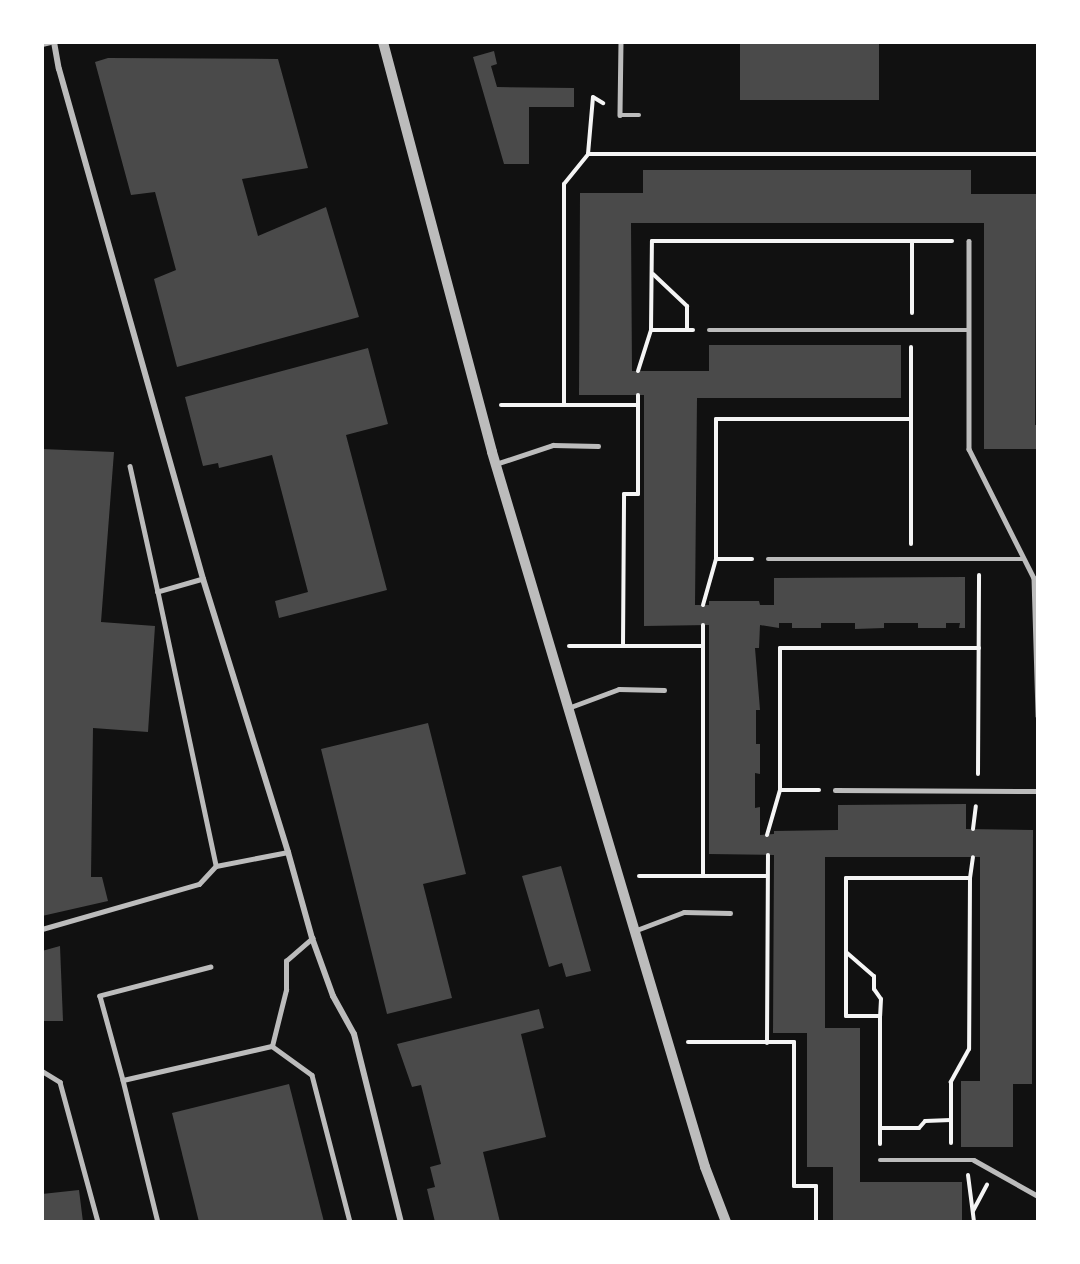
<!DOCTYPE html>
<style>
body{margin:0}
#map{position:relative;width:1080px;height:1264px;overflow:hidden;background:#111;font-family:"Space Grotesk",sans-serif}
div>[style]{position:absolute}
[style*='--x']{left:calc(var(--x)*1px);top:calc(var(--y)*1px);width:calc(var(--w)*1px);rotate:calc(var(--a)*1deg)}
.building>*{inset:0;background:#4a4a4a}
.path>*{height:4px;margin:-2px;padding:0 2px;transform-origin:2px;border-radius:2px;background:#f5f5f5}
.service>*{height:4.5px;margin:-2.25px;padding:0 2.25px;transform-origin:2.25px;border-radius:2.25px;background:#bcbcbc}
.minor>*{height:6px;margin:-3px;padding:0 3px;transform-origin:3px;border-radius:3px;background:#bcbcbc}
.tertiary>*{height:10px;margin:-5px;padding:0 5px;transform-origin:5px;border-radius:5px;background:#bcbcbc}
span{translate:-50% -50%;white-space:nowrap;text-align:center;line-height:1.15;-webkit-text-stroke:4.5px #fff;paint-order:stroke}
.frame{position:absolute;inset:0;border:44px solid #fff;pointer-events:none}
</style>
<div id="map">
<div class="building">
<i style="clip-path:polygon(740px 42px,879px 42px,879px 100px,740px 100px)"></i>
<i style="clip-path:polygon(494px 51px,497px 64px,491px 66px,497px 87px,574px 88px,574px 107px,529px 107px,529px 164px,504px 164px,473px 57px)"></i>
<i style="clip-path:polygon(108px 58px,278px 59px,308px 168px,242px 179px,258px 236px,326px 207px,359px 317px,177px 367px,154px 279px,176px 270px,155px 192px,131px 195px,95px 62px)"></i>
<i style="clip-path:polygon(643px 170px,971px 170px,971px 194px,1038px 194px,1038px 224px,1036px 224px,1035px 425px,1038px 425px,1038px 449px,984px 449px,984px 223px,631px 223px,632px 371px,709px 371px,709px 345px,901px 345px,901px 398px,697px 398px,695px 605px,709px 605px,709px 601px,759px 601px,760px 605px,774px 605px,774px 578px,965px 577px,965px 628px,959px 628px,960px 623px,946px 623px,946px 628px,918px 628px,918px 623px,884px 623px,884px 628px,855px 629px,855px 623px,821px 623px,821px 628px,792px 628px,792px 623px,779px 623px,779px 628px,760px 625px,759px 648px,755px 648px,760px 710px,756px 710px,756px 744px,760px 744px,760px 774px,755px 773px,755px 808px,760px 807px,760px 835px,774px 834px,774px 831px,838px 830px,838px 805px,966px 804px,966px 829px,1033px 830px,1032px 1084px,1013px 1084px,1013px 1147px,961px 1147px,961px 1081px,980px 1081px,980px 857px,825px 857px,825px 1028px,860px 1028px,860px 1182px,962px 1182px,962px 1222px,833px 1222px,833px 1167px,807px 1167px,807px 1033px,773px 1033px,774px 855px,709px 854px,709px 625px,644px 626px,644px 395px,579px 395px,580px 193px,643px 193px)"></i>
<i style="clip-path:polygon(368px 348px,388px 424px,346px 435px,387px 590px,279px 618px,275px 601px,308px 592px,272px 455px,219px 468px,218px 463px,203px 466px,185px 397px)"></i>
<i style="clip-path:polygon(42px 449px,114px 452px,101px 622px,155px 626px,148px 732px,93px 728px,91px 877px,102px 877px,108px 901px,42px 916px)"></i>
<i style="clip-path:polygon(428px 723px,466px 874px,423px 884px,452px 998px,387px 1014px,321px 749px)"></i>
<i style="clip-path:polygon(561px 866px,591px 971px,566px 977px,562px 963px,549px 967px,522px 876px)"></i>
<i style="clip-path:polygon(60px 946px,63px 1021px,42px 1021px,42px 951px)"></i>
<i style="clip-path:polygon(539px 1009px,544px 1028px,521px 1034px,546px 1137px,483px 1152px,500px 1222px,435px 1222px,427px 1189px,435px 1187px,430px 1167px,441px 1164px,421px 1085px,412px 1087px,397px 1044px)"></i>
<i style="clip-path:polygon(289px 1084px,324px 1222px,199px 1222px,172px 1113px)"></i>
<i style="clip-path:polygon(79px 1190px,83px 1222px,42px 1222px,42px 1194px)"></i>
</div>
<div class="path">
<i style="--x:588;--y:154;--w:57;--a:-85"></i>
<i style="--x:593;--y:97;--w:12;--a:31"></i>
<i style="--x:653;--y:274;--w:47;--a:43.3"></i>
<i style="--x:687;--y:306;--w:24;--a:90"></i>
<i style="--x:912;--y:313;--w:72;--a:-90"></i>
<i style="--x:693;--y:330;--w:42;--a:180"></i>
<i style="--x:651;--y:330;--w:89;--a:-89.4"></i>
<i style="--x:652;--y:241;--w:300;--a:0"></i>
<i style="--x:638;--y:371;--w:43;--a:-72.4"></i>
<i style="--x:501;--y:405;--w:137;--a:0"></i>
<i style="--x:564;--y:405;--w:221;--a:-90"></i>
<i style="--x:564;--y:184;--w:38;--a:-51"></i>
<i style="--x:588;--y:154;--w:450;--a:0"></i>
<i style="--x:911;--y:544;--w:197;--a:-90"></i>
<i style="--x:752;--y:559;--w:36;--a:180"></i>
<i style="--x:716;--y:559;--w:140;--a:-90"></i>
<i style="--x:716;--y:419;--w:195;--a:0"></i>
<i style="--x:703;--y:605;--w:48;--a:-74.2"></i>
<i style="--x:703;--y:625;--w:251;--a:90"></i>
<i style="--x:569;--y:646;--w:134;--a:0"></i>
<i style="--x:623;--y:646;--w:152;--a:-89.6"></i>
<i style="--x:624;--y:494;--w:14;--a:0"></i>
<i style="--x:638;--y:494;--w:99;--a:-90"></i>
<i style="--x:978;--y:774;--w:199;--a:-89.7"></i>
<i style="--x:819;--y:790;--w:39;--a:180"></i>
<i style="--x:780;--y:790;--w:142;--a:-90"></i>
<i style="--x:780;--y:648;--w:199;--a:0"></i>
<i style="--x:973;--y:829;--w:23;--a:-83"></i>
<i style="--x:767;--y:835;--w:47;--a:-73.9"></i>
<i style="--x:639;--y:876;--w:128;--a:0"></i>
<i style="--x:970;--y:878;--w:21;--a:-82"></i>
<i style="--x:846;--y:952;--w:37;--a:41"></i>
<i style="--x:874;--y:976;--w:13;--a:90"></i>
<i style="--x:874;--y:989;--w:12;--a:55"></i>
<i style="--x:881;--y:999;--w:17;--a:93"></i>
<i style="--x:688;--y:1042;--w:106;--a:0"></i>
<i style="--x:794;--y:1042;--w:144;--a:90"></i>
<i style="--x:794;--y:1186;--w:22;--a:0"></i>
<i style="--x:816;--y:1186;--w:36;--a:90"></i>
<i style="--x:767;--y:1043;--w:188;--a:-89.7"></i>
<i style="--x:880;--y:1128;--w:39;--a:0"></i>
<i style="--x:919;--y:1128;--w:9;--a:-49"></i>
<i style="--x:925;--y:1121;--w:26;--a:-2"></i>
<i style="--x:880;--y:1144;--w:128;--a:-90"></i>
<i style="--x:880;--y:1016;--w:34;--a:180"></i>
<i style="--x:846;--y:1016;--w:138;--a:-90"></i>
<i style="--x:846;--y:878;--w:124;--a:0"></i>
<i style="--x:970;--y:878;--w:171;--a:90.3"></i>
<i style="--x:969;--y:1049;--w:38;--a:119"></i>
<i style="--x:951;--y:1082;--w:61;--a:90"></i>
<i style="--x:968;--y:1175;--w:47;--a:82.7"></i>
<i style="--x:973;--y:1211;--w:30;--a:-62"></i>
</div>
<div class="service">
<i style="--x:621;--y:42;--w:73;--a:90.8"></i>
<i style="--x:620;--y:115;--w:19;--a:0"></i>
<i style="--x:42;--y:44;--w:9;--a:-13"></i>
<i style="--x:969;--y:241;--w:208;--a:90"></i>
<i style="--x:969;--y:449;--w:144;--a:63.3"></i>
<i style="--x:1034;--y:578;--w:138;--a:88.3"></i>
<i style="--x:709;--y:330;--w:260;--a:0"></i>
<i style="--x:496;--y:464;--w:60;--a:-18.4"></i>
<i style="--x:553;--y:445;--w:45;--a:1.3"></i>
<i style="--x:130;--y:466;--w:129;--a:77.5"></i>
<i style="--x:768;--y:559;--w:256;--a:0"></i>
<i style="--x:203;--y:579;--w:47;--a:163.9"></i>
<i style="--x:158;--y:592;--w:280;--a:78"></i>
<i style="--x:216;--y:866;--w:73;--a:-11"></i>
<i style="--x:568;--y:708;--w:54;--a:-20.4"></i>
<i style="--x:619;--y:689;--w:45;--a:1.3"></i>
<i style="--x:835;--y:790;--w:203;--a:0.3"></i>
<i style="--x:42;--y:929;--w:163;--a:-16"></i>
<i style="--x:199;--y:884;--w:25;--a:-47"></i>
<i style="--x:634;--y:931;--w:53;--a:-20.8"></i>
<i style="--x:684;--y:912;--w:46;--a:1.2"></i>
<i style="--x:211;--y:967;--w:115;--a:165.4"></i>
<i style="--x:100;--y:996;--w:87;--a:74.7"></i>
<i style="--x:123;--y:1080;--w:153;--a:-12.9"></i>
<i style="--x:272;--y:1046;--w:58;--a:-76"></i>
<i style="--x:286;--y:990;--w:29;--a:-90"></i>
<i style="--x:286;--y:961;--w:35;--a:-41"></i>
<i style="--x:272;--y:1046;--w:49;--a:35.9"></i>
<i style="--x:312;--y:1075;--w:152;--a:75.5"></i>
<i style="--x:42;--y:1071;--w:21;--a:31"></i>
<i style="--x:60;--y:1082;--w:145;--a:74.8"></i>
<i style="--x:123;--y:1080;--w:146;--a:76.2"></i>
<i style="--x:880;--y:1160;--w:94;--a:0"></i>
<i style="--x:974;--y:1160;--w:73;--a:29.4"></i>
</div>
<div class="minor">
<i style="--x:54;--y:42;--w:27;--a:80"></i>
<i style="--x:59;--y:69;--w:530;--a:74.23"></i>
<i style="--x:203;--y:579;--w:286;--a:72.7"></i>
<i style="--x:288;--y:852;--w:89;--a:74.4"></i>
<i style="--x:312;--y:938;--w:62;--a:70.1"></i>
<i style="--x:333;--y:996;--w:43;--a:61.1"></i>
<i style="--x:354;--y:1034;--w:194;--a:76"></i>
</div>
<div class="tertiary">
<i style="--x:383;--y:42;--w:424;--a:75.1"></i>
<i style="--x:492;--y:452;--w:746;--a:73.41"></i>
<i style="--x:705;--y:1167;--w:59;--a:69.1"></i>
</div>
<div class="frame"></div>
</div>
